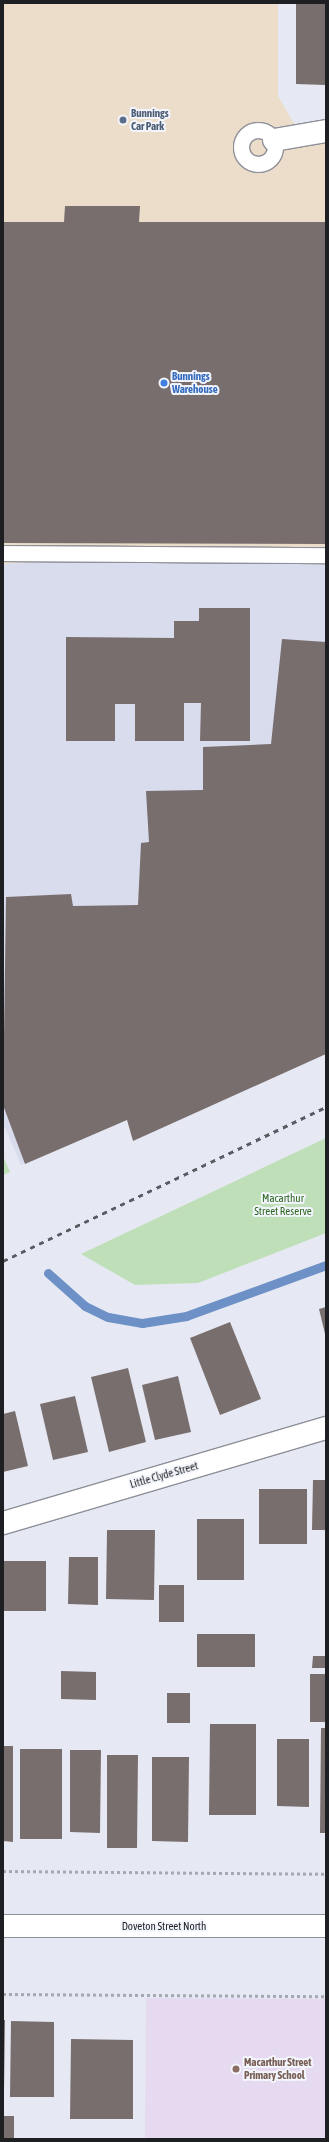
<!DOCTYPE html>
<style>
body{margin:0}
#map{position:relative;width:329px;height:2142px;overflow:hidden;background:#e6e9f3;font-family:"Asap Condensed",sans-serif}
div>[style]{position:absolute}
[style*='--x']{left:calc(var(--x)*1px);top:calc(var(--y)*1px);width:calc(var(--w)*1px);rotate:calc(var(--a)*1deg)}
.commercial>*{inset:0;background:#ecddca}
.built>*{inset:0;background:#d8dced}
.education>*{inset:0;background:#e5daef}
.green>*{inset:0;background:#bfdfb8}
.stream>*{height:9px;margin:-4.5px;padding:0 4.5px;transform-origin:4.5px;border-radius:4.5px;background:#6d91c6}
.building>*{inset:0;background:#796e6e}
.path>*{height:2.5px;margin-top:-1.25px;transform-origin:0;background:repeating-linear-gradient(90deg,#a5a8b0 0 3px,transparent 0 6px)}
.roads{filter:drop-shadow(1px 0 #8e9099) drop-shadow(-1px 0 #8e9099) drop-shadow(0 1px #8e9099) drop-shadow(0 -1px #8e9099)}
.lane>*{height:15px;margin:-7.5px;padding:0 7.5px;transform-origin:7.5px;border-radius:7.5px;background:#fff}
.lane>.ring{margin:-7.5px;padding:0;box-sizing:content-box;background:none;border:15px solid #fff;border-radius:50%}
.street>*{height:22px;margin:-11px;padding:0 11px;transform-origin:11px;border-radius:11px;background:#fff}
.secondary>*{height:22px;margin:-11px;padding:0 11px;transform-origin:11px;border-radius:11px;background:#fff}
.rail>*{height:3px;margin-top:-1.5px;transform-origin:0;background:repeating-linear-gradient(90deg,#5a5c61 0 5px,transparent 0 10px)}
.dots>*{width:11px;height:11px;translate:-50% -50%;box-sizing:border-box;border:2px solid #f4f6fe;border-radius:50%}
span{translate:-50% -50%;white-space:nowrap;text-align:center;line-height:1.15;-webkit-text-stroke:4px #f4f6fe;paint-order:stroke}
.service-label{font-size:11px;color:#4e5e75;font-weight:700}
.left{translate:0 -50%;text-align:left}
.shop-label{font-size:11px;color:#366cbe;font-weight:700}
.park-label{font-size:11px;color:#2e6720}
.street-label{font-size:11px;color:#1e1f23}
.education-label{font-size:11px;color:#785e54;font-weight:700}
.frame{position:absolute;inset:0;border:4px solid #1e1f23;pointer-events:none}
</style>
<div id="map">
<div class="commercial">
<i style="clip-path:polygon(3px 3px,278px 3px,278px 96px,304px 141px,326px 141px,326px 550px,3px 564px)"></i>
</div>
<div class="built">
<i style="clip-path:polygon(326px 550px,326px 1026px,21px 1165px,3px 1123px,3px 564px)"></i>
</div>
<div class="education">
<i style="clip-path:polygon(146px 1998px,326px 1999px,326px 2139px,145px 2139px)"></i>
</div>
<div class="green">
<i style="clip-path:polygon(326px 1138px,326px 1233px,198px 1283px,135px 1285px,81px 1254px)"></i>
<i style="clip-path:polygon(3px 1156px,10px 1172px,3px 1175px)"></i>
</div>
<div class="stream">
<i style="--x:48;--y:1273;--w:50;--a:41.7"></i>
<i style="--x:85;--y:1306;--w:25;--a:26"></i>
<i style="--x:108;--y:1317;--w:35;--a:10"></i>
<i style="--x:142;--y:1323;--w:45;--a:-9"></i>
<i style="--x:186;--y:1316;--w:149;--a:-20"></i>
</div>
<div class="building">
<i style="clip-path:polygon(296px 4px,326px 4px,326px 85px,296px 84px)"></i>
<i style="clip-path:polygon(65px 206px,140px 206px,139px 222px,326px 222px,326px 544px,3px 543px,3px 222px,64px 222px)"></i>
<i style="clip-path:polygon(199px 608px,250px 608px,250px 741px,200px 741px,201px 703px,184px 703px,184px 741px,135px 741px,135px 704px,115px 704px,115px 741px,66px 741px,66px 637px,174px 638px,174px 621px,199px 621px)"></i>
<i style="clip-path:polygon(282px 639px,326px 642px,326px 1054px,133px 1141px,127px 1120px,25px 1164px,3px 1105px,6px 897px,71px 894px,73px 906px,138px 905px,141px 843px,149px 842px,146px 791px,203px 790px,203px 747px,271px 744px)"></i>
<i style="clip-path:polygon(326px 1307px,326px 1334px,325px 1334px,319px 1309px)"></i>
<i style="clip-path:polygon(230px 1322px,261px 1399px,220px 1415px,190px 1338px)"></i>
<i style="clip-path:polygon(128px 1368px,146px 1442px,109px 1452px,91px 1377px)"></i>
<i style="clip-path:polygon(178px 1376px,191px 1432px,155px 1440px,142px 1385px)"></i>
<i style="clip-path:polygon(75px 1396px,88px 1452px,53px 1460px,40px 1404px)"></i>
<i style="clip-path:polygon(15px 1411px,28px 1466px,3px 1472px,3px 1414px)"></i>
<i style="clip-path:polygon(313px 1480px,326px 1480px,326px 1530px,312px 1530px)"></i>
<i style="clip-path:polygon(259px 1489px,307px 1489px,307px 1544px,259px 1544px)"></i>
<i style="clip-path:polygon(197px 1519px,244px 1519px,244px 1580px,197px 1580px)"></i>
<i style="clip-path:polygon(107px 1530px,155px 1530px,154px 1600px,106px 1599px)"></i>
<i style="clip-path:polygon(69px 1557px,98px 1557px,98px 1605px,68px 1604px)"></i>
<i style="clip-path:polygon(3px 1561px,46px 1561px,46px 1611px,3px 1611px)"></i>
<i style="clip-path:polygon(159px 1585px,184px 1585px,184px 1622px,159px 1622px)"></i>
<i style="clip-path:polygon(197px 1634px,255px 1634px,255px 1667px,197px 1667px)"></i>
<i style="clip-path:polygon(313px 1656px,326px 1656px,326px 1668px,312px 1668px)"></i>
<i style="clip-path:polygon(61px 1671px,96px 1672px,96px 1700px,61px 1699px)"></i>
<i style="clip-path:polygon(310px 1674px,326px 1674px,326px 1722px,310px 1722px)"></i>
<i style="clip-path:polygon(167px 1693px,190px 1693px,190px 1723px,167px 1723px)"></i>
<i style="clip-path:polygon(210px 1724px,256px 1724px,256px 1815px,209px 1815px)"></i>
<i style="clip-path:polygon(321px 1728px,326px 1728px,326px 1833px,320px 1833px)"></i>
<i style="clip-path:polygon(277px 1739px,309px 1739px,309px 1807px,277px 1806px)"></i>
<i style="clip-path:polygon(3px 1746px,13px 1746px,13px 1842px,3px 1841px)"></i>
<i style="clip-path:polygon(20px 1749px,62px 1749px,62px 1839px,20px 1839px)"></i>
<i style="clip-path:polygon(70px 1750px,101px 1750px,100px 1833px,70px 1832px)"></i>
<i style="clip-path:polygon(107px 1755px,138px 1755px,137px 1848px,107px 1848px)"></i>
<i style="clip-path:polygon(152px 1757px,189px 1757px,188px 1842px,152px 1841px)"></i>
<i style="clip-path:polygon(3px 2020px,5px 2020px,4px 2090px,3px 2090px)"></i>
<i style="clip-path:polygon(11px 2021px,54px 2022px,54px 2097px,10px 2097px)"></i>
<i style="clip-path:polygon(71px 2039px,133px 2040px,133px 2119px,70px 2119px)"></i>
<i style="clip-path:polygon(3px 2116px,14px 2116px,14px 2138px,3px 2138px)"></i>
</div>
<div class="path">
<i style="--x:3;--y:1871;--w:323;--a:0.5"></i>
<i style="--x:3;--y:1994;--w:323;--a:0.4"></i>
</div>
<div class="roads">
<div class="lane">
<i class="ring" style="left:241px;top:130px;width:19px;height:19px"></i>
<i style="--x:3;--y:553;--w:323;--a:0.4"></i>
</div>
<div class="street">
<i style="--x:274;--y:140;--w:53;--a:-9.8"></i>
<i style="--x:3;--y:1523;--w:337;--a:-16.4"></i>
</div>
<div class="secondary">
<i style="--x:3;--y:1926;--w:323;--a:0"></i>
</div>
</div>
<div class="rail">
<i style="--x:3;--y:1261;--w:358;--a:-25.5"></i>
</div>
<div class="dots">
<i style="left:123px;top:120px;background:#5c6f8a"></i>
<i style="left:164px;top:383px;background:#3f7fe0"></i>
<i style="left:236px;top:2069px;background:#8d6e63"></i>
</div>
<div class="service-label">
<span class="left" style="left:131px;top:120px">Bunnings<br>Car Park</span>
</div>
<div class="shop-label">
<span class="left" style="left:172px;top:383px">Bunnings<br>Warehouse</span>
</div>
<div class="park-label">
<span style="left:283px;top:1205px">Macarthur<br>Street Reserve</span>
</div>
<div class="street-label">
<span style="left:164px;top:1475px;rotate:-16deg">Little Clyde Street</span>
<span style="left:164px;top:1926px">Doveton Street North</span>
</div>
<div class="education-label">
<span class="left" style="left:244px;top:2069px">Macarthur Street<br>Primary School</span>
</div>
<div class="frame"></div>
</div>
